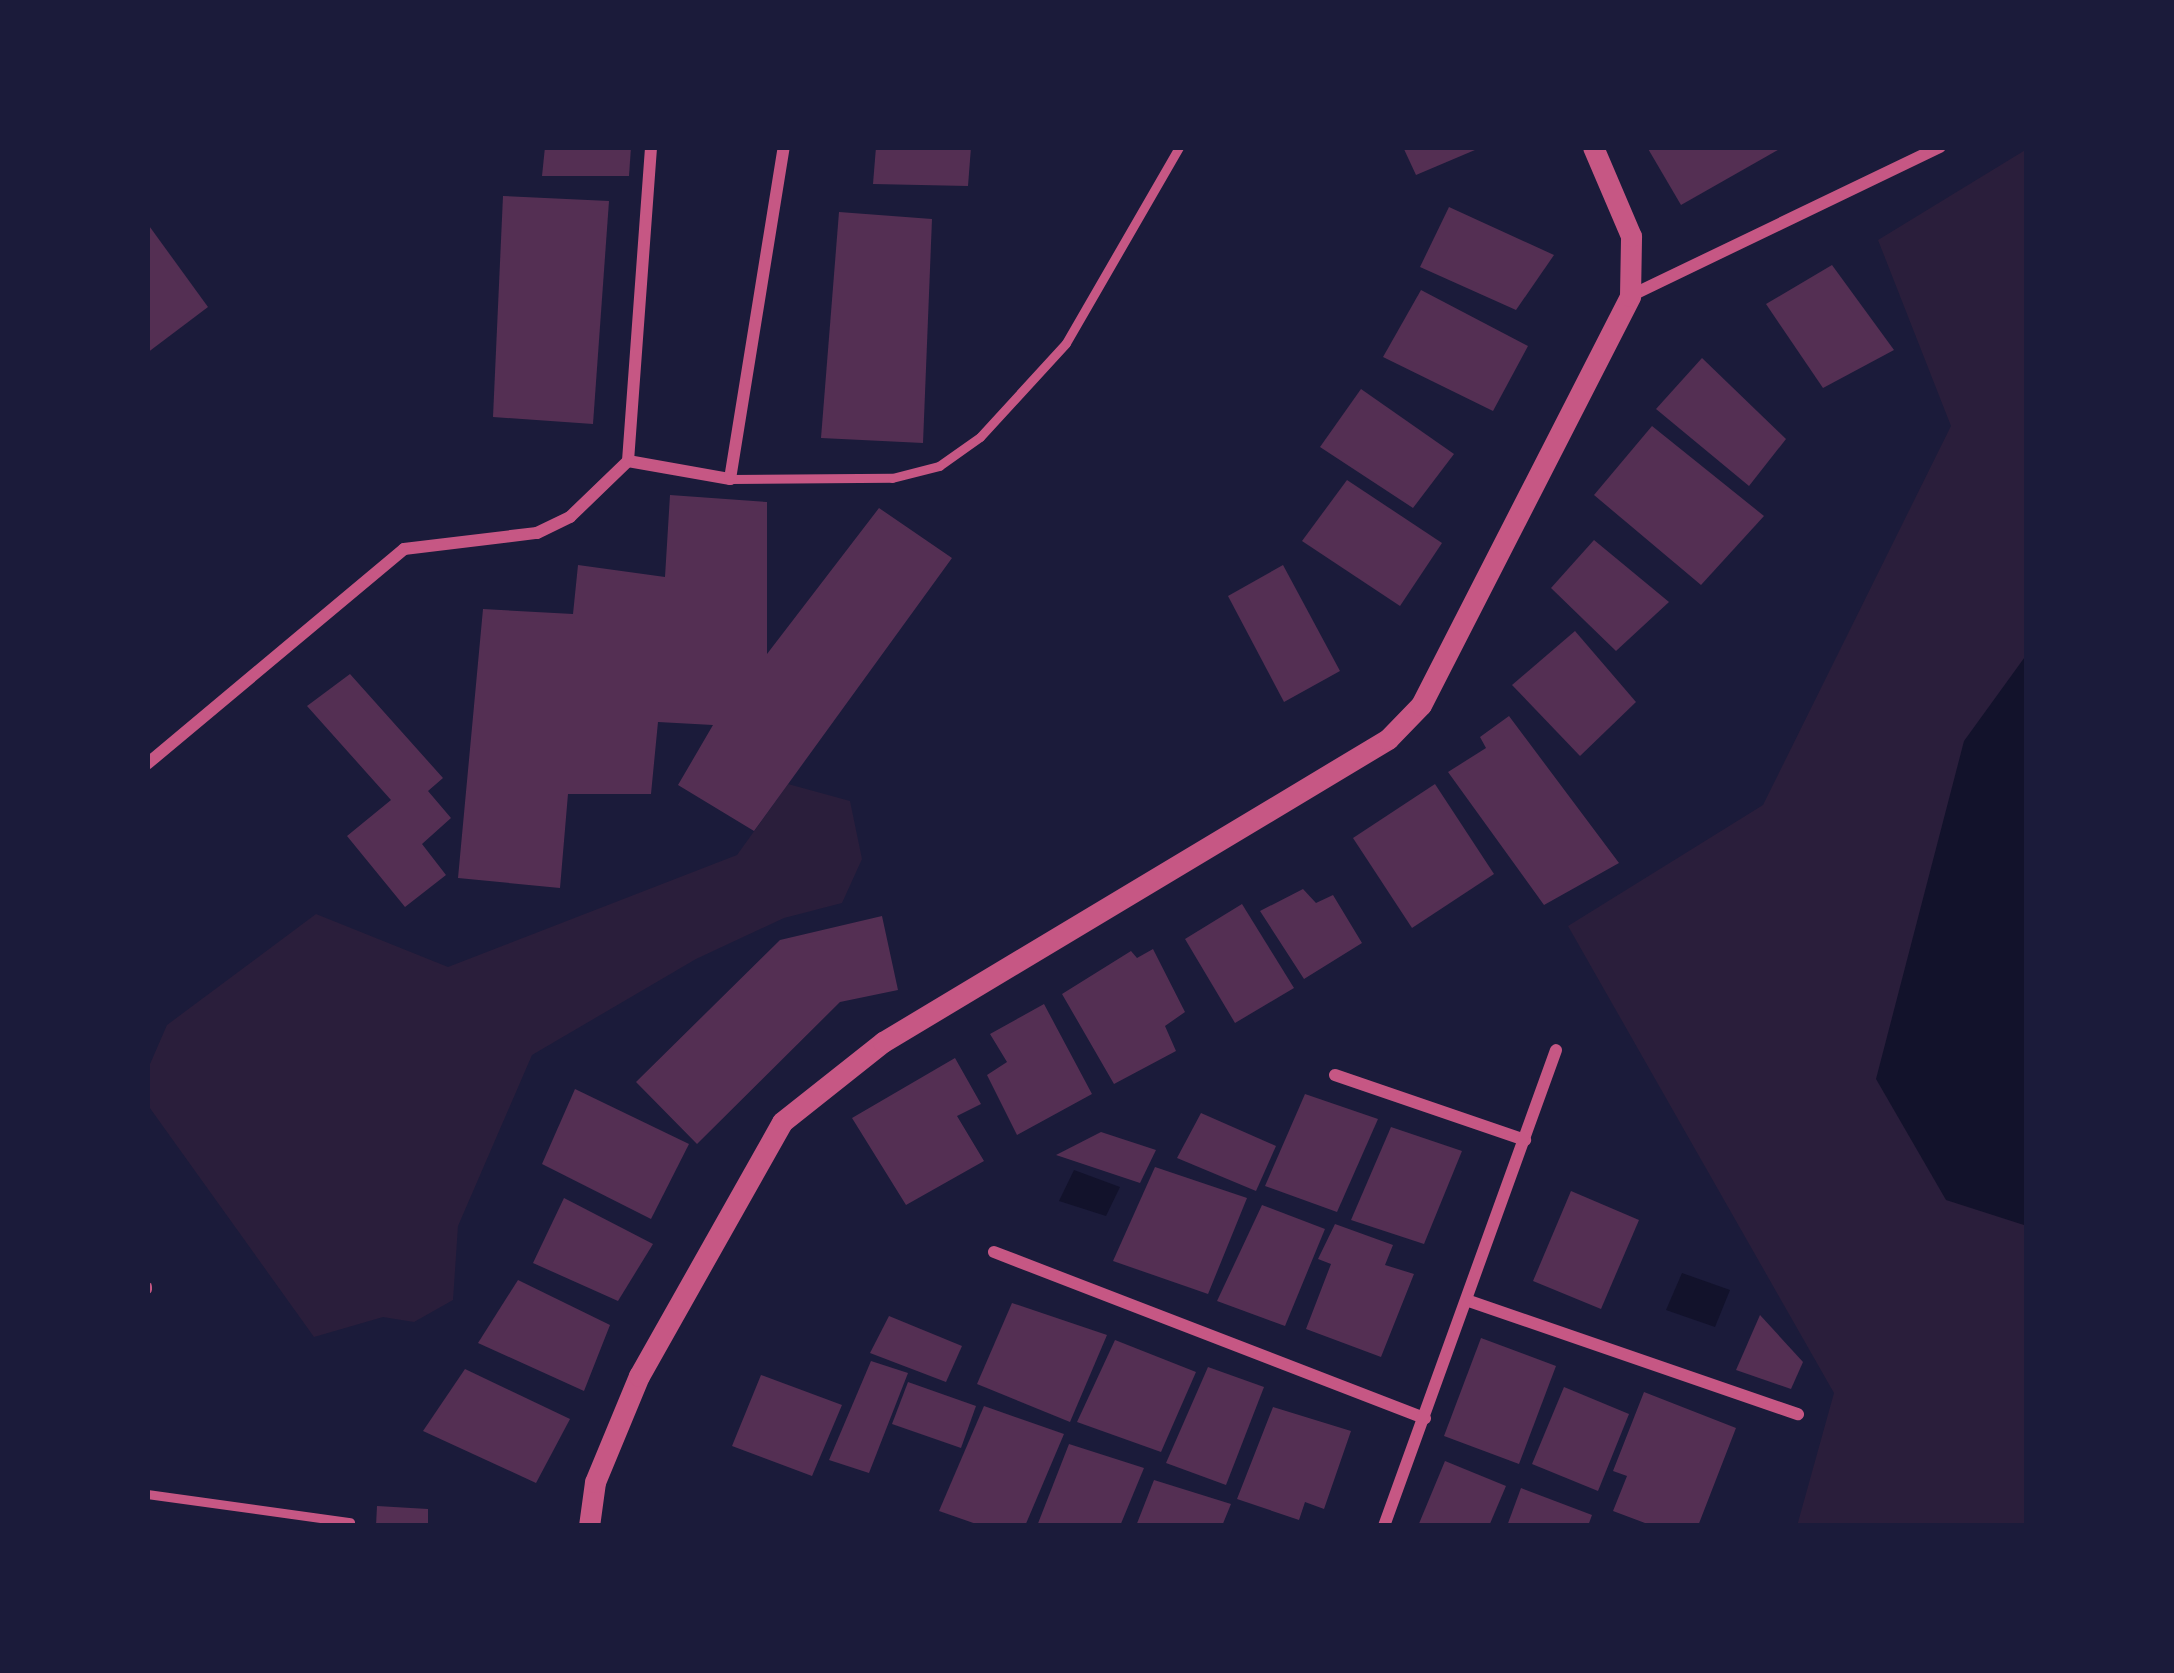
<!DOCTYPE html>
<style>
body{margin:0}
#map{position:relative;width:2174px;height:1673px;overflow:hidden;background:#1b1b3a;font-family:"DM Sans",sans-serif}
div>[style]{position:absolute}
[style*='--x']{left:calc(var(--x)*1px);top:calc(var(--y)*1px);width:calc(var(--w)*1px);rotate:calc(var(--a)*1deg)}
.green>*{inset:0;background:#2a1e3b}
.water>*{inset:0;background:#12122b}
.building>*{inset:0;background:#542f53}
.service>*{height:9px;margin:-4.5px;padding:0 4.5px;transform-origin:4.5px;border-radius:4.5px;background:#c65784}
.minor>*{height:12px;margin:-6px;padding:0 6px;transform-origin:6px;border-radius:6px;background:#c65784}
.tertiary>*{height:21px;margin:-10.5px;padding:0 10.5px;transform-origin:10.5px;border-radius:10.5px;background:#c65784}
span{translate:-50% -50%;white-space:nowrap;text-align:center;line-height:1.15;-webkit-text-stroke:9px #1b1b3a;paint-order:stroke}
.frame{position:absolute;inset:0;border:150px solid #1b1b3a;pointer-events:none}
</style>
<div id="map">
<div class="green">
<i style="clip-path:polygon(2027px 149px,2027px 1526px,1797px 1526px,1834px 1393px,1568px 926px,1763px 805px,1951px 426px,1878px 240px)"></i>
<i style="clip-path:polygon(788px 784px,850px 801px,862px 859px,842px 903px,784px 918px,696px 959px,532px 1055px,458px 1226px,453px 1300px,414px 1322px,383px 1317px,314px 1337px,147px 1104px,147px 1071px,167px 1025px,316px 914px,448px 967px,737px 855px)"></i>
</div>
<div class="water">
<i style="clip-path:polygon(2027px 654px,2027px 1226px,1946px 1200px,1876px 1079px,1964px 741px)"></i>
<i style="clip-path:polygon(1074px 1170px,1120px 1187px,1106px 1216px,1059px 1201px)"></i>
<i style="clip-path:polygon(1682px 1273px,1730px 1290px,1715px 1327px,1666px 1310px)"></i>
</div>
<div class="building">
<i style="clip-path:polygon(545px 147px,631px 147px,629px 176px,542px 176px)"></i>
<i style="clip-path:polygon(876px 147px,971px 147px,968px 186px,873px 184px)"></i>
<i style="clip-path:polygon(1403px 147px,1482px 147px,1416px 175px)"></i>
<i style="clip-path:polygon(1647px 147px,1783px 147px,1681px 205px)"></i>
<i style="clip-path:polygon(503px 196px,609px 201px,593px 424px,493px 417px)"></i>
<i style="clip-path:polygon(1449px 207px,1554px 255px,1516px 310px,1420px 267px)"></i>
<i style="clip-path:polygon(839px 212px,932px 219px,923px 443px,821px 438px)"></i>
<i style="clip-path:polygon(147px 223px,208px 307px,147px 353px)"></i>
<i style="clip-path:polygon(1832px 265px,1894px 350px,1823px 388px,1766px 304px)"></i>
<i style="clip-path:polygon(1421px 290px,1528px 346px,1493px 411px,1383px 357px)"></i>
<i style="clip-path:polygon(1702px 358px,1786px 439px,1749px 486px,1656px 409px)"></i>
<i style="clip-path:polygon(1361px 389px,1454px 454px,1413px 508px,1320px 447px)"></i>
<i style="clip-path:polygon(1652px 426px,1764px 516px,1701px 585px,1594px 495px)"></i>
<i style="clip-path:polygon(1347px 480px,1442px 543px,1400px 606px,1302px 541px)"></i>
<i style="clip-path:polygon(670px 495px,767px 502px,767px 654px,879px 508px,952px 558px,754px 831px,678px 785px,713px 725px,658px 722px,651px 794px,568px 794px,560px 888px,458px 878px,483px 609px,573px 614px,578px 565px,665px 577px)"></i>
<i style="clip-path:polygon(1594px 540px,1669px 602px,1616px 651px,1551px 588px)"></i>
<i style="clip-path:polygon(1283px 565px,1340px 671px,1284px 702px,1228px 596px)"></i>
<i style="clip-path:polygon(1575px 631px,1636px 702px,1580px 756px,1512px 685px)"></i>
<i style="clip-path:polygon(350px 674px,443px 778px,428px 791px,451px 818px,422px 844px,446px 875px,405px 907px,347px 836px,391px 800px,307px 706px)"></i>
<i style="clip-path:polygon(1509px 716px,1619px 863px,1544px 905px,1448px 772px,1486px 748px,1480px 737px)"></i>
<i style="clip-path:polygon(1435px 784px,1494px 874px,1412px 928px,1353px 838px)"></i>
<i style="clip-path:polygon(1303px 889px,1316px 903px,1333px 895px,1362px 943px,1304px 979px,1260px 911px)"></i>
<i style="clip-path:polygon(1242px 904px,1294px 988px,1235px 1023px,1185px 939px)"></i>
<i style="clip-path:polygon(882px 916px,898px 990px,840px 1002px,697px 1144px,636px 1082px,780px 940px)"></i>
<i style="clip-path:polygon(1153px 949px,1185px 1012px,1165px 1026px,1176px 1051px,1114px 1084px,1062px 994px,1131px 951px,1137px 958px)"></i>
<i style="clip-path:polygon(1044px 1004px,1092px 1094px,1017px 1135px,987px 1075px,1007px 1062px,990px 1034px)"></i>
<i style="clip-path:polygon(955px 1058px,981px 1104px,957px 1116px,984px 1161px,906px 1205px,852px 1118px)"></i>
<i style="clip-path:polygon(575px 1089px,689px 1144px,651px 1219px,542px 1164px)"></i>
<i style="clip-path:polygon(1305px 1094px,1378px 1119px,1337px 1212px,1265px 1186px)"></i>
<i style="clip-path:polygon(1201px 1113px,1276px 1146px,1256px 1191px,1177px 1158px)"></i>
<i style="clip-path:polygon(1391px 1127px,1462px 1151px,1424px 1244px,1351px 1220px)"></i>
<i style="clip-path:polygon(1101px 1132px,1156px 1150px,1140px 1183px,1056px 1155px)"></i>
<i style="clip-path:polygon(1155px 1167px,1247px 1198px,1208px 1294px,1113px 1261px)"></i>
<i style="clip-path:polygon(1571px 1191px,1639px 1220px,1601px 1309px,1533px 1281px)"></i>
<i style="clip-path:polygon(564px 1198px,653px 1244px,618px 1301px,533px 1263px)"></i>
<i style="clip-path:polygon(1262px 1205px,1325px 1229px,1285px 1326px,1217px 1301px)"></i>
<i style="clip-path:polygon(1335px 1224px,1393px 1245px,1385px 1265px,1414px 1274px,1381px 1357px,1306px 1329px,1331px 1264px,1318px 1259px)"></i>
<i style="clip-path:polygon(518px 1280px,610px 1325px,584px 1391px,478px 1343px)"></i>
<i style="clip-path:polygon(1012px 1303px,1107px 1335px,1070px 1422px,977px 1384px)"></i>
<i style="clip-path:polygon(1760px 1315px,1803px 1362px,1791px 1389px,1736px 1370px)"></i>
<i style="clip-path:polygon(889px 1316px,962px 1346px,946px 1382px,870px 1353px)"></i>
<i style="clip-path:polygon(1481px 1338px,1556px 1366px,1519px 1464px,1444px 1436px)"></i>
<i style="clip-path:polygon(1115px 1340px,1196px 1372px,1161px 1452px,1077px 1422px)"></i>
<i style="clip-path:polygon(871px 1361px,908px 1373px,869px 1473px,829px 1460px)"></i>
<i style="clip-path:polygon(1208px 1367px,1264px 1387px,1226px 1485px,1166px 1463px)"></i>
<i style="clip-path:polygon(465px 1369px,570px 1419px,536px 1483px,423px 1431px)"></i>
<i style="clip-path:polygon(761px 1375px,842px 1405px,812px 1476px,732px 1446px)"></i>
<i style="clip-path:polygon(908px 1382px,976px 1406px,961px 1448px,892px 1424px)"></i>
<i style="clip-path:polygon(1564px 1387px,1629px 1414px,1598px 1491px,1532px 1464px)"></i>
<i style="clip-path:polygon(1644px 1392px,1736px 1428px,1698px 1526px,1653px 1526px,1613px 1511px,1627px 1476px,1613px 1471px)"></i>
<i style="clip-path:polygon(984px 1406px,1064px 1434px,1025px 1526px,982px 1526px,939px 1511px)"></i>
<i style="clip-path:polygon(1273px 1407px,1351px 1431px,1324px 1509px,1305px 1502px,1299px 1520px,1237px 1499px)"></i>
<i style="clip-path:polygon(1069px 1444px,1144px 1468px,1120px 1526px,1037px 1526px)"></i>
<i style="clip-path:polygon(1445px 1461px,1506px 1486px,1489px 1526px,1418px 1526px)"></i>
<i style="clip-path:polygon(1154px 1480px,1231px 1504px,1222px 1526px,1136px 1526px)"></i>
<i style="clip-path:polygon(1521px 1488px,1592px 1515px,1588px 1526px,1507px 1526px)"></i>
<i style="clip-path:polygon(377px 1506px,428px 1509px,428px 1526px,376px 1526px)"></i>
</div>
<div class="service">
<i style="--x:730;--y:479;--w:162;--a:-0.4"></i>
<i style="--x:892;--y:478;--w:49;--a:-14.3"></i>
<i style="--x:939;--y:466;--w:50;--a:-35.3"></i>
<i style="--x:980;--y:437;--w:127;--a:-47.5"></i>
<i style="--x:1066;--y:343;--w:226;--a:-60"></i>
<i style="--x:147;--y:1286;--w:3;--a:90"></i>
<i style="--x:147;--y:1494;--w:205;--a:7.9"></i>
</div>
<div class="minor">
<i style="--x:1630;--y:296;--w:344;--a:-25.7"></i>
<i style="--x:628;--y:461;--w:104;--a:10"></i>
<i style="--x:730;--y:479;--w:336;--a:-80.8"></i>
<i style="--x:147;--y:764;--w:335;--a:-39.9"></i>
<i style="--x:404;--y:549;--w:134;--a:-6.9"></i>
<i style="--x:537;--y:533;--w:37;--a:-26"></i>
<i style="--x:570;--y:517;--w:81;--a:-44"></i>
<i style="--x:628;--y:461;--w:315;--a:-85.8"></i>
<i style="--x:1335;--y:1075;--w:201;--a:18.9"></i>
<i style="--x:994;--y:1252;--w:462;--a:21.1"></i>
<i style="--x:1469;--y:1301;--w:348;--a:19"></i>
<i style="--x:1384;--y:1526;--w:506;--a:-70.13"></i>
</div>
<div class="tertiary">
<i style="--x:589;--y:1526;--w:44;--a:-82.2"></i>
<i style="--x:595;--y:1482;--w:115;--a:-67.5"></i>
<i style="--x:639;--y:1376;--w:291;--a:-60.6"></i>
<i style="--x:782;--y:1122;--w:129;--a:-38.4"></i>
<i style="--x:883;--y:1042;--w:589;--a:-30.96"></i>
<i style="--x:1388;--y:739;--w:47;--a:-45.9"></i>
<i style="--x:1421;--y:705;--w:459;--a:-62.9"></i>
<i style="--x:1630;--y:296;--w:60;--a:-89"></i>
<i style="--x:1631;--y:236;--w:97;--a:-113.1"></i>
</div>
<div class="frame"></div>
</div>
